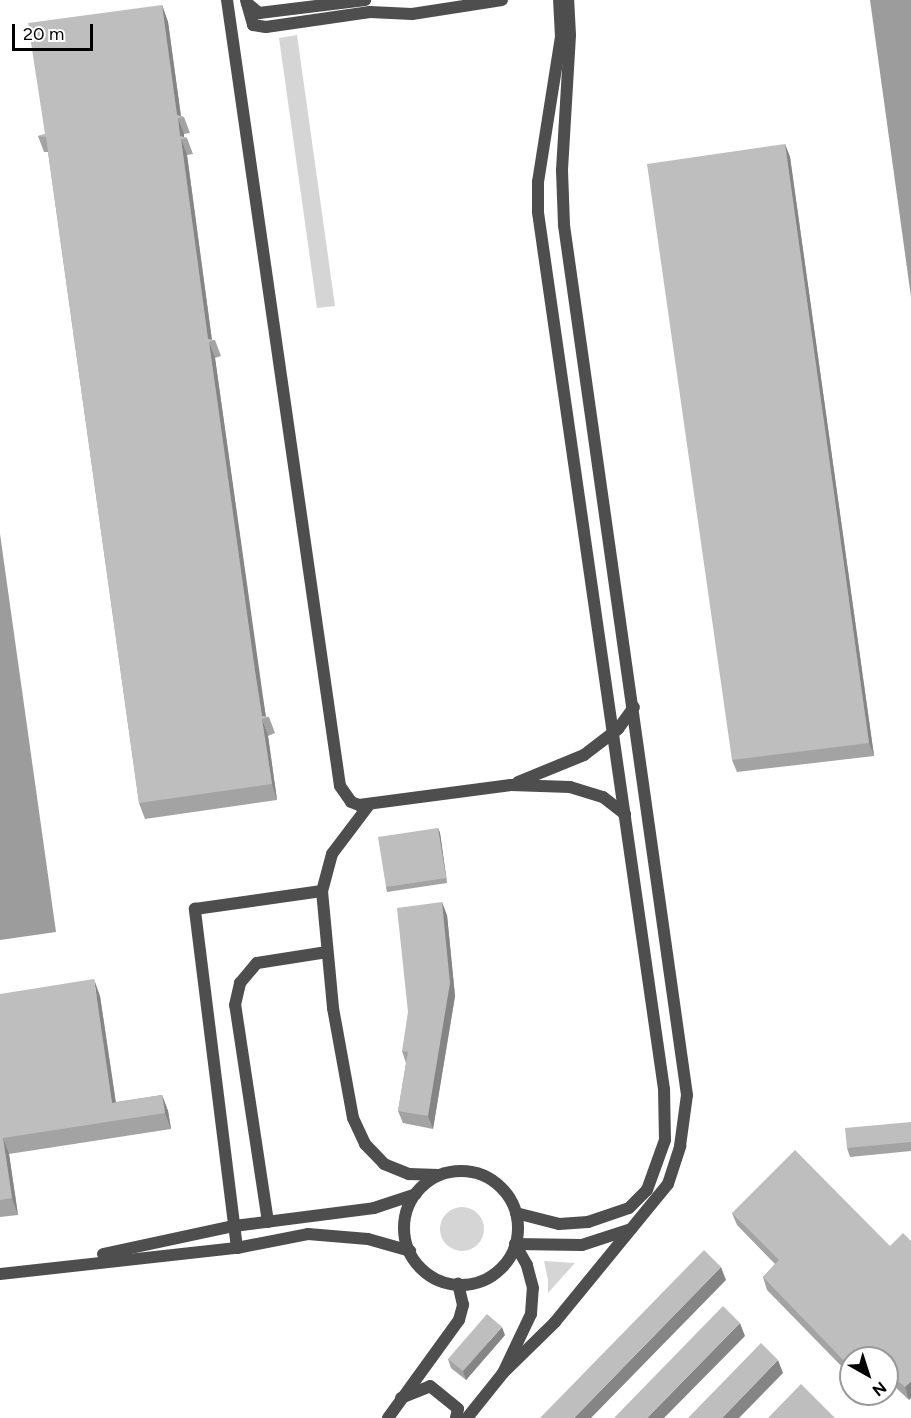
<!DOCTYPE html>
<style>
body{margin:0}
#map{position:relative;width:911px;height:1418px;overflow:hidden;background:#fff;font-family:Figtree,sans-serif}
div>[style]{position:absolute}
[style*='--x']{left:calc(var(--x)*1px);top:calc(var(--y)*1px);width:calc(var(--w)*1px);rotate:calc(var(--a)*1deg)}
.green>*{inset:0;background:#d5d5d5}
.round{border-radius:50%}
.water>*{inset:0;background:#9c9c9c}
.lane>*{height:12px;margin:-6px;padding:0 6px;transform-origin:6px;border-radius:6px;background:#4e4e4e}
.lane>.ring{margin:-6px;padding:0;box-sizing:content-box;background:none;border:12px solid #4e4e4e;border-radius:50%}
.wall>*{inset:0;background:#a3a3a3}
.shaded-wall>*{inset:0;background:#858585}
.building>*{inset:0;background:#bebebe}
span{translate:-50% -50%;white-space:nowrap;text-align:center;line-height:1.15;-webkit-text-stroke:6px #fff;paint-order:stroke}
.north{position:absolute;left:839px;top:1346px;width:60px;height:60px;box-sizing:border-box;background:#fff;border:2px solid #999;border-radius:50%;rotate:141deg;font-size:16px;font-weight:700;line-height:24px;text-align:center;color:#000}
.north::after{content:'';display:block;margin:auto;width:21px;height:27px;background:#000;clip-path:polygon(50% 0,100% 100%,50% 72%,0 100%)}
.scale{position:absolute;left:12px;top:24px;width:81px;height:27px;box-sizing:border-box;border:3px solid #000;border-top:0;padding-left:8px;font-size:18px;line-height:21px;white-space:nowrap;color:#000;-webkit-text-stroke:4px #fff;paint-order:stroke}
</style>
<div id="map">
<div class="green">
<i style="clip-path:polygon(297px 35px,335px 306px,317px 308px,279px 38px)"></i>
<i class="round" style="left:440px;top:1207px;width:44px;height:44px"></i>
<i style="clip-path:polygon(544px 1261px,575px 1263px,548px 1293px,548px 1280px)"></i>
</div>
<div class="water">
<i style="clip-path:polygon(870px 0,911px 0,911px 297px)"></i>
<i style="clip-path:polygon(0 534px,56px 932px,0 940px)"></i>
</div>
<div class="lane">
<i style="--x:227;--y:0;--w:794;--a:81.82"></i>
<i style="--x:340;--y:786;--w:19;--a:55"></i>
<i style="--x:351;--y:802;--w:9;--a:21"></i>
<i style="--x:359;--y:805;--w:153;--a:-7.5"></i>
<i style="--x:511;--y:785;--w:59;--a:1.9"></i>
<i style="--x:570;--y:787;--w:34;--a:17"></i>
<i style="--x:603;--y:797;--w:28;--a:38"></i>
<i style="--x:246;--y:0;--w:26;--a:74"></i>
<i style="--x:253;--y:25;--w:13;--a:9"></i>
<i style="--x:266;--y:27;--w:105;--a:-8.2"></i>
<i style="--x:370;--y:12;--w:42;--a:2.7"></i>
<i style="--x:412;--y:14;--w:91;--a:-8.8"></i>
<i style="--x:247;--y:3;--w:16;--a:40"></i>
<i style="--x:259;--y:13;--w:107;--a:-7"></i>
<i style="--x:518;--y:782;--w:71;--a:-22.2"></i>
<i style="--x:584;--y:755;--w:43;--a:-37.4"></i>
<i style="--x:618;--y:729;--w:27;--a:-54"></i>
<i style="--x:369;--y:805;--w:61;--a:127.1"></i>
<i style="--x:332;--y:854;--w:38;--a:105"></i>
<i style="--x:322;--y:891;--w:118;--a:84.6"></i>
<i style="--x:333;--y:1008;--w:112;--a:79.7"></i>
<i style="--x:353;--y:1118;--w:29;--a:65"></i>
<i style="--x:365;--y:1144;--w:28;--a:46"></i>
<i style="--x:384;--y:1164;--w:27;--a:22"></i>
<i style="--x:409;--y:1174;--w:30;--a:2"></i>
<i class="ring" style="left:404px;top:1171px;width:102px;height:102px"></i>
<i style="--x:516;--y:1213;--w:44;--a:14.3"></i>
<i style="--x:559;--y:1224;--w:29;--a:-4"></i>
<i style="--x:588;--y:1222;--w:43;--a:-18.9"></i>
<i style="--x:629;--y:1208;--w:25;--a:-45"></i>
<i style="--x:647;--y:1190;--w:53;--a:-70.2"></i>
<i style="--x:665;--y:1140;--w:51;--a:-91.1"></i>
<i style="--x:664;--y:1089;--w:886;--a:-98.18"></i>
<i style="--x:538;--y:212;--w:30;--a:-90"></i>
<i style="--x:538;--y:182;--w:147;--a:-81"></i>
<i style="--x:561;--y:37;--w:37;--a:-93"></i>
<i style="--x:268;--y:1222;--w:219;--a:-98.6"></i>
<i style="--x:235;--y:1005;--w:23;--a:-77"></i>
<i style="--x:240;--y:983;--w:26;--a:-50"></i>
<i style="--x:257;--y:963;--w:71;--a:-8.9"></i>
<i style="--x:515;--y:1244;--w:67;--a:0.9"></i>
<i style="--x:582;--y:1245;--w:52;--a:-18.1"></i>
<i style="--x:237;--y:1248;--w:342;--a:-97.1"></i>
<i style="--x:195;--y:909;--w:128;--a:-8.1"></i>
<i style="--x:103;--y:1254;--w:134;--a:-12.1"></i>
<i style="--x:234;--y:1226;--w:141;--a:-7.3"></i>
<i style="--x:374;--y:1208;--w:44;--a:-18.4"></i>
<i style="--x:0;--y:1274;--w:238;--a:-6.3"></i>
<i style="--x:237;--y:1248;--w:72;--a:-11.2"></i>
<i style="--x:308;--y:1234;--w:60;--a:4.8"></i>
<i style="--x:368;--y:1239;--w:44;--a:15.9"></i>
<i style="--x:503;--y:1373;--w:73;--a:-44.4"></i>
<i style="--x:555;--y:1322;--w:178;--a:-50.7"></i>
<i style="--x:668;--y:1184;--w:40;--a:-72"></i>
<i style="--x:680;--y:1146;--w:51;--a:-82.2"></i>
<i style="--x:687;--y:1095;--w:879;--a:-98.05"></i>
<i style="--x:564;--y:225;--w:55;--a:-92.1"></i>
<i style="--x:562;--y:170;--w:135;--a:-86.6"></i>
<i style="--x:570;--y:35;--w:35;--a:-93"></i>
<i style="--x:401;--y:1398;--w:31;--a:-22"></i>
<i style="--x:430;--y:1386;--w:36;--a:39"></i>
<i style="--x:458;--y:1409;--w:9;--a:103"></i>
<i style="--x:388;--y:1418;--w:121;--a:-54.1"></i>
<i style="--x:459;--y:1320;--w:16;--a:-75"></i>
<i style="--x:463;--y:1305;--w:22;--a:-103"></i>
<i style="--x:467;--y:1418;--w:58;--a:-51.3"></i>
<i style="--x:503;--y:1373;--w:65;--a:-64.6"></i>
<i style="--x:531;--y:1314;--w:26;--a:-86"></i>
<i style="--x:533;--y:1288;--w:24;--a:-105"></i>
<i style="--x:527;--y:1265;--w:24;--a:-120"></i>
</div>
<div class="wall">
<i style="clip-path:polygon(162px 5px,168px 22px,181px 116px,184px 117px,190px 133px,184px 134px,184px 137px,187px 138px,193px 154px,187px 155px,212px 340px,215px 340px,221px 356px,215px 358px,261px 688px,266px 717px,269px 717px,275px 733px,268px 736px,277px 800px,145px 819px,139px 803px,48px 152px,44px 152px,38px 136px,45px 134px)"></i>
<i style="clip-path:polygon(785px 144px,790px 157px,874px 756px,737px 772px,732px 760px)"></i>
<i style="clip-path:polygon(438px 828px,440px 833px,447px 883px,387px 892px,386px 887px)"></i>
<i style="clip-path:polygon(447px 915px,455px 996px,433px 1129px,403px 1123px,398px 1111px,406px 1063px,402px 1051px)"></i>
<i style="clip-path:polygon(0 994px,100px 996px,116px 1102px,162px 1095px,168px 1111px,171px 1129px,9px 1154px,18px 1215px,0 1217px)"></i>
<i style="clip-path:polygon(911px 1122px,911px 1151px,850px 1157px,847px 1148px)"></i>
<i style="clip-path:polygon(732px 1213px,890px 1246px,909px 1400px,893px 1385px,851px 1358px,851px 1376px,767px 1290px,763px 1277px,775px 1264px,737px 1225px)"></i>
<i style="clip-path:polygon(505px 1335px,466px 1380px,451px 1368px,448px 1359px)"></i>
<i style="clip-path:polygon(869px 1394px,884px 1394px,876px 1401px)"></i>
</div>
<div class="shaded-wall">
<i style="clip-path:polygon(162px 5px,168px 22px,181px 117px,177px 115px)"></i>
<i style="clip-path:polygon(178px 118px,184px 134px,184px 138px,180px 136px)"></i>
<i style="clip-path:polygon(181px 139px,187px 155px,212px 341px,208px 339px)"></i>
<i style="clip-path:polygon(785px 144px,790px 157px,874px 756px,869px 743px)"></i>
<i style="clip-path:polygon(209px 342px,215px 358px,266px 718px,262px 716px,255px 671px)"></i>
<i style="clip-path:polygon(262px 719px,268px 736px,277px 800px,272px 784px)"></i>
<i style="clip-path:polygon(438px 828px,440px 833px,447px 883px,446px 878px)"></i>
<i style="clip-path:polygon(442px 902px,447px 915px,455px 996px,433px 1129px,428px 1116px)"></i>
<i style="clip-path:polygon(94px 979px,100px 996px,118px 1119px,112px 1103px)"></i>
<i style="clip-path:polygon(162px 1095px,168px 1111px,171px 1129px,165px 1113px)"></i>
<i style="clip-path:polygon(3px 1138px,9px 1154px,18px 1215px,12px 1198px)"></i>
<i style="clip-path:polygon(721px 1267px,726px 1280px,591px 1418px,574px 1418px)"></i>
<i style="clip-path:polygon(740px 1323px,745px 1336px,664px 1418px,647px 1418px)"></i>
<i style="clip-path:polygon(502px 1327px,505px 1335px,466px 1380px,463px 1371px)"></i>
<i style="clip-path:polygon(778px 1360px,783px 1373px,739px 1418px,722px 1418px)"></i>
<i style="clip-path:polygon(888px 1372px,893px 1385px,887px 1391px,887px 1373px)"></i>
<i style="clip-path:polygon(911px 1381px,911px 1398px,909px 1400px,905px 1387px)"></i>
<i style="clip-path:polygon(874px 1394px,884px 1394px,876px 1401px)"></i>
</div>
<div class="building">
<i style="clip-path:polygon(162px 5px,177px 115px,184px 117px,178px 118px,180px 136px,187px 138px,181px 139px,208px 339px,215px 340px,209px 342px,255px 671px,262px 716px,269px 717px,262px 719px,272px 784px,139px 803px,46px 137px,38px 136px,45px 134px,28px 23px)"></i>
<i style="clip-path:polygon(785px 144px,869px 743px,732px 760px,647px 164px)"></i>
<i style="clip-path:polygon(438px 828px,446px 878px,386px 887px,378px 837px)"></i>
<i style="clip-path:polygon(442px 902px,450px 983px,428px 1116px,398px 1111px,408px 1052px,402px 1051px,408px 1012px,397px 908px)"></i>
<i style="clip-path:polygon(94px 979px,112px 1103px,162px 1095px,165px 1113px,3px 1138px,12px 1198px,0 1200px,0 994px)"></i>
<i style="clip-path:polygon(911px 1122px,911px 1142px,847px 1148px,845px 1128px)"></i>
<i style="clip-path:polygon(795px 1150px,890px 1246px,903px 1233px,911px 1241px,911px 1381px,905px 1387px,888px 1372px,887px 1373px,887px 1358px,851px 1358px,851px 1368px,763px 1277px,779px 1260px,732px 1213px)"></i>
<i style="clip-path:polygon(704px 1250px,721px 1267px,574px 1418px,540px 1418px)"></i>
<i style="clip-path:polygon(723px 1306px,740px 1323px,647px 1418px,614px 1418px)"></i>
<i style="clip-path:polygon(487px 1314px,502px 1327px,463px 1371px,448px 1359px)"></i>
<i style="clip-path:polygon(761px 1343px,778px 1360px,722px 1418px,688px 1418px)"></i>
<i style="clip-path:polygon(801px 1384px,835px 1418px,768px 1418px)"></i>
</div>
<div class="north">N</div>
<div class="scale">20 m</div>
</div>
